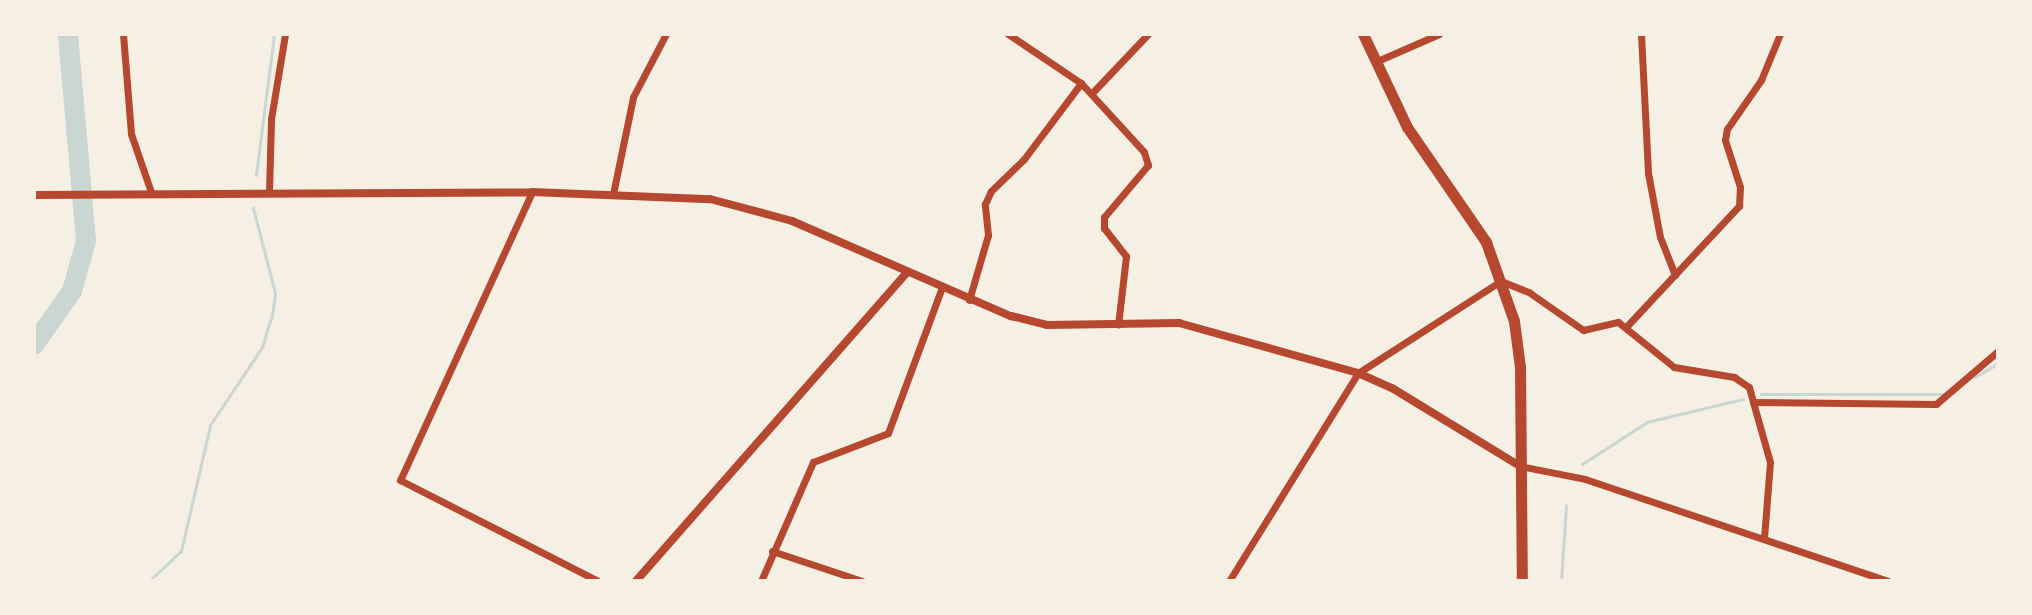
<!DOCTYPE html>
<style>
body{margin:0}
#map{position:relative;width:2032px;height:615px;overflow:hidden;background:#f6efe4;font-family:"Work Sans",sans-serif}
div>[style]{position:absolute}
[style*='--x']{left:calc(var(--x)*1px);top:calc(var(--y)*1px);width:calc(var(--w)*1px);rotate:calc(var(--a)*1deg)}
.stream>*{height:3px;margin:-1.5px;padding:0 1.5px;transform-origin:1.5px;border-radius:1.5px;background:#c9d6d2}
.river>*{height:20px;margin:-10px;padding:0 10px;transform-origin:10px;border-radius:10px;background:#c9d6d2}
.minor>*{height:7px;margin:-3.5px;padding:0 3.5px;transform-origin:3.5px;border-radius:3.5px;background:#b5482f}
.tertiary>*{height:8px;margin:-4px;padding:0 4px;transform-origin:4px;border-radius:4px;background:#b5482f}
.primary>*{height:11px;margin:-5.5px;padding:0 5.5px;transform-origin:5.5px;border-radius:5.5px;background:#b5482f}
span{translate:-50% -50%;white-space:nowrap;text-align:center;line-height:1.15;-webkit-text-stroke:6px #f6efe4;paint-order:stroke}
.frame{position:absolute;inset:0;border:36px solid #f6efe4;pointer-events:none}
</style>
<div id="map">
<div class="stream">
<i style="--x:256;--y:175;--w:142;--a:-82.7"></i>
<i style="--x:1975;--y:377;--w:27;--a:-31"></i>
<i style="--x:1761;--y:394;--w:182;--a:0"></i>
<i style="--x:1582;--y:464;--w:77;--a:-32.9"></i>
<i style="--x:1647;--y:422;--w:99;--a:-13.5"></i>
<i style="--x:149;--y:581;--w:44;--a:-43.2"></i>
<i style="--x:181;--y:551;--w:129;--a:-77"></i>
<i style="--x:210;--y:425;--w:94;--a:-56.3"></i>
<i style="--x:262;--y:347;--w:34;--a:-73"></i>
<i style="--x:272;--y:315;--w:22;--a:-82"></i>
<i style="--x:275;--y:293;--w:88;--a:-104.5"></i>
<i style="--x:1561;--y:581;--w:76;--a:-86.2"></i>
</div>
<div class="river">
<i style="--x:34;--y:345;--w:66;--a:-54.9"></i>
<i style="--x:72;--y:291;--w:52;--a:-74.4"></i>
<i style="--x:86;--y:241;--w:208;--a:-95"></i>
</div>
<div class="minor">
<i style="--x:123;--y:34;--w:100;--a:85.4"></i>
<i style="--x:131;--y:134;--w:61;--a:71"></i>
<i style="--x:1008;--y:34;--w:88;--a:33.9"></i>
<i style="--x:1081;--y:83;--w:93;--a:47.6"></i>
<i style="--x:1144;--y:152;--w:14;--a:73"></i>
<i style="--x:1148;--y:165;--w:68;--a:130.2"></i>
<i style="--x:1104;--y:217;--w:11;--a:90"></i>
<i style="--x:1104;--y:228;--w:36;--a:52"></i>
<i style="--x:1126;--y:256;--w:69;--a:96.6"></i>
<i style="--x:1641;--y:34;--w:139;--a:87.1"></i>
<i style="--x:1648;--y:173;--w:65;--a:79.4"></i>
<i style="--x:1660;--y:237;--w:41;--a:68.5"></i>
<i style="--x:1375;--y:62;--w:70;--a:-23.6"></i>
<i style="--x:1092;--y:93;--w:81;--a:-46.5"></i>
<i style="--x:269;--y:192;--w:73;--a:-88.4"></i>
<i style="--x:271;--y:119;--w:86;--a:-80.6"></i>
<i style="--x:532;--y:192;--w:317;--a:114.6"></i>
<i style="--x:400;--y:480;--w:222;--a:27"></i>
<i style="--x:613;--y:194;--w:99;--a:-78.3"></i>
<i style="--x:633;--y:97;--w:71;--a:-62.4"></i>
<i style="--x:969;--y:300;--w:68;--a:-73.7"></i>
<i style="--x:988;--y:235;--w:31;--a:-96"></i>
<i style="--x:985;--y:204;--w:14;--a:-65"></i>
<i style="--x:991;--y:191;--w:46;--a:-44.1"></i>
<i style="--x:1024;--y:159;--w:95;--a:-53.1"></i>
<i style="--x:1626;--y:327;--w:166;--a:-47"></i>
<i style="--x:1739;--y:206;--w:19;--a:-87"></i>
<i style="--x:1740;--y:187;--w:49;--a:-107.7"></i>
<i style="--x:1725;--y:140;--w:11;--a:-80"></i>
<i style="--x:1727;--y:129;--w:60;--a:-55.2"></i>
<i style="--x:1761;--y:80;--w:50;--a:-67.6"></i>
<i style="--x:1753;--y:402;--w:62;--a:74.2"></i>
<i style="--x:1770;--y:462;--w:76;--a:94.5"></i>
<i style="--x:1520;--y:466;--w:66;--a:11.3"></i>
<i style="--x:1585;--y:479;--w:320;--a:18.6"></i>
<i style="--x:772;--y:551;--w:95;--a:18.4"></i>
<i style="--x:761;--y:581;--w:130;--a:-66.4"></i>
<i style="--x:813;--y:462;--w:80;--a:-21.1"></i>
<i style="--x:888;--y:433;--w:156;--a:-69.7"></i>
<i style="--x:1229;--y:581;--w:245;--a:-58.2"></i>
<i style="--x:1358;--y:373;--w:170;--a:-32.8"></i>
<i style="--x:1501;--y:281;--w:31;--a:22"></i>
<i style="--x:1530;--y:293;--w:65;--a:34.9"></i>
<i style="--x:1583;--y:330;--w:36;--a:-13"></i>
<i style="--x:1618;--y:322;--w:72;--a:38.8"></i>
<i style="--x:1674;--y:367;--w:61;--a:9.5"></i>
<i style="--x:1734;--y:377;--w:18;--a:34"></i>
<i style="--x:1749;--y:387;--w:16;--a:75"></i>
<i style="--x:1753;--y:402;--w:183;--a:0.6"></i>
<i style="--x:1936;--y:404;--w:82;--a:-40.5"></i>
</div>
<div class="tertiary">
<i style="--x:34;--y:195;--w:498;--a:-0.3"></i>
<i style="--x:532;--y:192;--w:178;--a:2.3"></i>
<i style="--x:710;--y:199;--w:85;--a:15"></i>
<i style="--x:792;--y:221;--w:239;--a:23.5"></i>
<i style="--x:1011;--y:316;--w:37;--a:14"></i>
<i style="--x:1047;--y:325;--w:132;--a:-0.9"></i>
<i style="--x:1179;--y:323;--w:186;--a:15.6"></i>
<i style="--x:1358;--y:373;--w:37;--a:24"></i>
<i style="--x:1392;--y:388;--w:148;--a:31.4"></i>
<i style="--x:636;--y:581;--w:411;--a:-48.7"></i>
</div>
<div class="primary">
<i style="--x:1363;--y:34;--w:103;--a:64.7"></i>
<i style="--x:1407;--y:127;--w:140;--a:55.5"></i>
<i style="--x:1486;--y:242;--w:84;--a:70.5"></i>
<i style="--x:1514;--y:321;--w:46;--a:82.6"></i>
<i style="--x:1520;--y:367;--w:214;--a:89.5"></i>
</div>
<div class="frame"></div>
</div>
